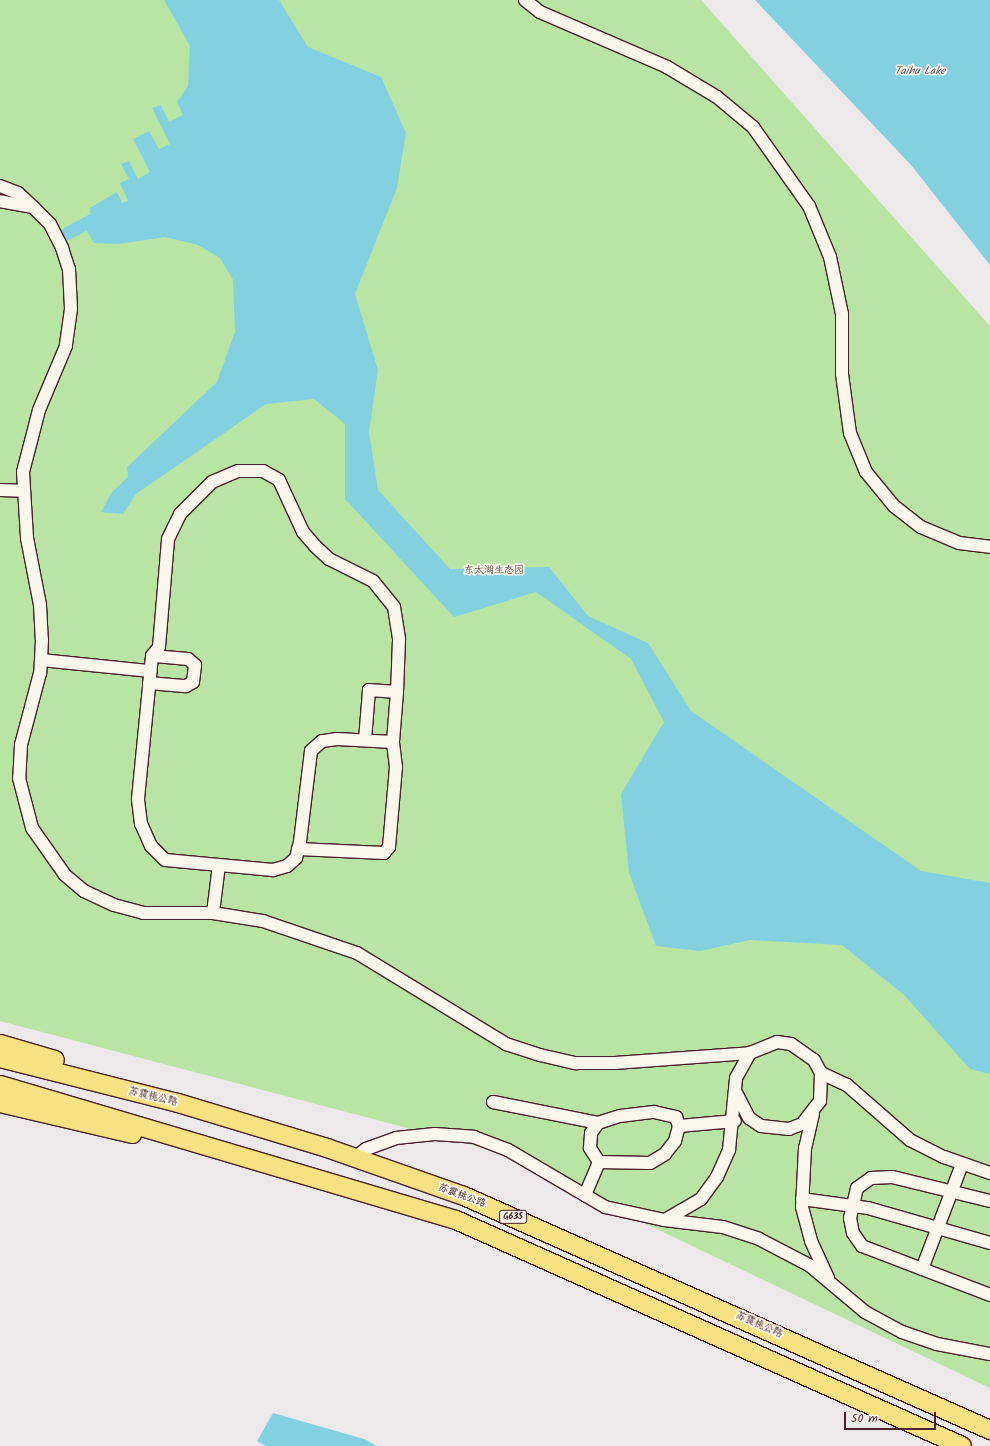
<!DOCTYPE html>
<meta charset="utf-8">
<style>
body{margin:0}
#map{position:relative;width:990px;height:1446px;overflow:hidden;background:#ede9ea;font-family:Kalam,"LXGW WenKai TC",sans-serif}
div>[style]{position:absolute}
[style*='--x']{left:calc(var(--x)*1px);top:calc(var(--y)*1px);width:calc(var(--w)*1px);rotate:calc(var(--a)*1deg)}
.green>*{inset:0;background:#b8e5a3}
.water>*{inset:0;background:#83d1e0}
.canal>*{height:13px;margin:-6.5px;padding:0 6.5px;transform-origin:6.5px;border-radius:6.5px;background:#83d1e0}
.roads{filter:drop-shadow(1px 0 #4a1f2b) drop-shadow(-1px 0 #4a1f2b) drop-shadow(0 1px #4a1f2b) drop-shadow(0 -1px #4a1f2b)}
.minor>*{height:12px;margin:-6px;padding:0 6px;transform-origin:6px;border-radius:6px;background:#fbf7ec}
.highway>*{height:18px;margin:-9px;padding:0 9px;transform-origin:9px;border-radius:9px;background:#f8e181}
span{translate:-50% -50%;white-space:nowrap;text-align:center;line-height:1.15;-webkit-text-stroke:3.5px #fbf7ec;paint-order:stroke}
.shield-label span{padding:1px 3px;background:#fbf7ec;border:1px solid;border-radius:3px;-webkit-text-stroke-width:0}
.shield-label{font-size:9px;color:#4a1f2b;font-weight:700}
.park-label{font-size:10px;color:#665049}
.street-label{font-size:10px;color:#4a1f2b}
.water-label{font-size:11px;color:#5b5461;font-style:italic}
.scale{position:absolute;left:844px;top:1412px;width:92px;height:18px;box-sizing:border-box;border:2px solid #4a1f2b;border-top:0;padding-left:5px;font-size:12px;line-height:14px;white-space:nowrap;color:#4a1f2b;-webkit-text-stroke:3px #fbf7ec;paint-order:stroke}
</style>
<div id="map">
<div class="green">
<i style="clip-path:polygon(0 0,701px 0,990px 326px,990px 1388px,491px 1150px,0 1021px)"></i>
</div>
<div class="water">
<i style="clip-path:polygon(164px 0,279px 0,308px 47px,381px 77px,406px 133px,397px 188px,355px 294px,378px 370px,369px 432px,378px 490px,450px 569px,549px 567px,588px 616px,648px 643px,691px 711px,921px 871px,990px 883px,990px 1074px,970px 1069px,904px 995px,842px 945px,750px 940px,700px 951px,656px 946px,629px 873px,621px 794px,664px 722px,631px 659px,536px 592px,454px 617px,345px 499px,345px 424px,314px 399px,266px 404px,136px 494px,123px 514px,101px 512px,112px 492px,128px 477px,127px 467px,217px 382px,235px 332px,233px 280px,220px 258px,198px 245px,165px 237px,119px 244px,94px 243px,86px 230px,91px 220px,90px 208px,117px 192px,122px 203px,128px 201px,120px 183px,129px 179px,121px 164px,129px 161px,138px 179px,150px 172px,133px 139px,149px 131px,159px 149px,170px 144px,152px 108px,161px 105px,169px 122px,183px 115px,177px 102px,188px 86px,190px 46px)"></i>
<i style="clip-path:polygon(755px 0,990px 0,990px 265px,911px 165px)"></i>
<i style="clip-path:polygon(273px 1413px,364px 1439px,377px 1446px,266px 1446px,257px 1441px)"></i>
</div>
<div class="canal">
<i style="--x:67;--y:233;--w:27;--a:-28"></i>
</div>
<div class="roads">
<div class="minor">
<i style="--x:525;--y:0;--w:19;--a:39"></i>
<i style="--x:540;--y:12;--w:138;--a:23.4"></i>
<i style="--x:667;--y:67;--w:58;--a:31"></i>
<i style="--x:717;--y:97;--w:47;--a:39.8"></i>
<i style="--x:753;--y:127;--w:97;--a:54.7"></i>
<i style="--x:809;--y:206;--w:55;--a:67.6"></i>
<i style="--x:830;--y:257;--w:58;--a:78.1"></i>
<i style="--x:842;--y:314;--w:60;--a:90"></i>
<i style="--x:842;--y:374;--w:60;--a:82.3"></i>
<i style="--x:850;--y:433;--w:42;--a:67.7"></i>
<i style="--x:866;--y:472;--w:44;--a:50.5"></i>
<i style="--x:894;--y:506;--w:34;--a:38"></i>
<i style="--x:921;--y:527;--w:41;--a:22.8"></i>
<i style="--x:959;--y:543;--w:31;--a:7"></i>
<i style="--x:0;--y:186;--w:19;--a:21"></i>
<i style="--x:18;--y:193;--w:21;--a:43"></i>
<i style="--x:33;--y:207;--w:34;--a:-170"></i>
<i style="--x:33;--y:207;--w:24;--a:45"></i>
<i style="--x:50;--y:224;--w:27;--a:63"></i>
<i style="--x:62;--y:248;--w:22;--a:72"></i>
<i style="--x:69;--y:269;--w:40;--a:87.1"></i>
<i style="--x:71;--y:309;--w:37;--a:98"></i>
<i style="--x:66;--y:346;--w:69;--a:112.9"></i>
<i style="--x:39;--y:410;--w:64;--a:104.5"></i>
<i style="--x:23;--y:472;--w:66;--a:86.5"></i>
<i style="--x:27;--y:538;--w:68;--a:79"></i>
<i style="--x:40;--y:605;--w:35;--a:87"></i>
<i style="--x:42;--y:640;--w:33;--a:93"></i>
<i style="--x:40;--y:673;--w:74;--a:104.8"></i>
<i style="--x:21;--y:745;--w:33;--a:93"></i>
<i style="--x:19;--y:778;--w:52;--a:75.4"></i>
<i style="--x:32;--y:828;--w:57;--a:54.9"></i>
<i style="--x:65;--y:875;--w:25;--a:40"></i>
<i style="--x:84;--y:891;--w:33;--a:25"></i>
<i style="--x:114;--y:905;--w:30;--a:15"></i>
<i style="--x:143;--y:913;--w:70;--a:0"></i>
<i style="--x:213;--y:913;--w:51;--a:9.1"></i>
<i style="--x:263;--y:921;--w:99;--a:18.8"></i>
<i style="--x:357;--y:953;--w:175;--a:31.4"></i>
<i style="--x:506;--y:1044;--w:36;--a:18"></i>
<i style="--x:540;--y:1055;--w:37;--a:13"></i>
<i style="--x:576;--y:1063;--w:39;--a:0"></i>
<i style="--x:615;--y:1063;--w:135;--a:-4.2"></i>
<i style="--x:0;--y:490;--w:23;--a:2"></i>
<i style="--x:41;--y:660;--w:110;--a:5.8"></i>
<i style="--x:149;--y:683;--w:37;--a:5"></i>
<i style="--x:186;--y:686;--w:8;--a:-30"></i>
<i style="--x:193;--y:682;--w:17;--a:-83"></i>
<i style="--x:195;--y:665;--w:9;--a:-139"></i>
<i style="--x:188;--y:659;--w:36;--a:-175"></i>
<i style="--x:365;--y:740;--w:50;--a:-85.4"></i>
<i style="--x:369;--y:690;--w:28;--a:4"></i>
<i style="--x:397;--y:692;--w:50;--a:94.6"></i>
<i style="--x:393;--y:742;--w:56;--a:-176.9"></i>
<i style="--x:337;--y:739;--w:15;--a:172"></i>
<i style="--x:322;--y:741;--w:15;--a:138"></i>
<i style="--x:311;--y:751;--w:92;--a:96.9"></i>
<i style="--x:300;--y:842;--w:16;--a:104"></i>
<i style="--x:296;--y:858;--w:12;--a:138"></i>
<i style="--x:287;--y:866;--w:15;--a:164"></i>
<i style="--x:273;--y:870;--w:108;--a:-174.7"></i>
<i style="--x:165;--y:860;--w:20;--a:-135"></i>
<i style="--x:151;--y:846;--w:24;--a:-114"></i>
<i style="--x:141;--y:824;--w:25;--a:-97"></i>
<i style="--x:138;--y:799;--w:144;--a:-84.4"></i>
<i style="--x:152;--y:656;--w:11;--a:-52"></i>
<i style="--x:159;--y:647;--w:108;--a:-85.2"></i>
<i style="--x:168;--y:539;--w:28;--a:-64"></i>
<i style="--x:180;--y:514;--w:45;--a:-45"></i>
<i style="--x:212;--y:482;--w:28;--a:-23"></i>
<i style="--x:238;--y:471;--w:25;--a:0"></i>
<i style="--x:263;--y:471;--w:18;--a:29"></i>
<i style="--x:279;--y:480;--w:57;--a:65.2"></i>
<i style="--x:303;--y:532;--w:18;--a:49"></i>
<i style="--x:315;--y:546;--w:19;--a:43"></i>
<i style="--x:329;--y:559;--w:49;--a:26.6"></i>
<i style="--x:373;--y:581;--w:33;--a:51"></i>
<i style="--x:394;--y:607;--w:33;--a:81"></i>
<i style="--x:399;--y:640;--w:52;--a:92.2"></i>
<i style="--x:298;--y:849;--w:86;--a:2.7"></i>
<i style="--x:384;--y:853;--w:8;--a:-50"></i>
<i style="--x:389;--y:847;--w:80;--a:-85"></i>
<i style="--x:396;--y:767;--w:25;--a:-97"></i>
<i style="--x:213;--y:913;--w:48;--a:-82.9"></i>
<i style="--x:821;--y:1073;--w:29;--a:25"></i>
<i style="--x:847;--y:1085;--w:84;--a:41.1"></i>
<i style="--x:910;--y:1140;--w:38;--a:27"></i>
<i style="--x:944;--y:1157;--w:49;--a:19.2"></i>
<i style="--x:493;--y:1102;--w:107;--a:11.3"></i>
<i style="--x:813;--y:1114;--w:35;--a:103"></i>
<i style="--x:805;--y:1148;--w:59;--a:92.9"></i>
<i style="--x:802;--y:1207;--w:35;--a:75"></i>
<i style="--x:811;--y:1241;--w:41;--a:65.3"></i>
<i style="--x:679;--y:1126;--w:16;--a:105"></i>
<i style="--x:675;--y:1141;--w:16;--a:128"></i>
<i style="--x:665;--y:1154;--w:17;--a:149"></i>
<i style="--x:650;--y:1163;--w:51;--a:-178.9"></i>
<i style="--x:599;--y:1162;--w:17;--a:-123"></i>
<i style="--x:590;--y:1148;--w:15;--a:-86"></i>
<i style="--x:591;--y:1133;--w:12;--a:-55"></i>
<i style="--x:598;--y:1123;--w:23;--a:-18"></i>
<i style="--x:620;--y:1116;--w:34;--a:-7"></i>
<i style="--x:654;--y:1112;--w:23;--a:13"></i>
<i style="--x:676;--y:1117;--w:9;--a:72"></i>
<i style="--x:679;--y:1126;--w:56;--a:-5.1"></i>
<i style="--x:354;--y:1158;--w:15;--a:-37"></i>
<i style="--x:366;--y:1149;--w:32;--a:-20"></i>
<i style="--x:396;--y:1138;--w:39;--a:-6"></i>
<i style="--x:435;--y:1134;--w:39;--a:4"></i>
<i style="--x:474;--y:1137;--w:36;--a:21"></i>
<i style="--x:508;--y:1150;--w:113;--a:30.4"></i>
<i style="--x:605;--y:1207;--w:60;--a:12.4"></i>
<i style="--x:664;--y:1220;--w:59;--a:6.8"></i>
<i style="--x:723;--y:1227;--w:38;--a:18"></i>
<i style="--x:759;--y:1239;--w:56;--a:27.5"></i>
<i style="--x:809;--y:1265;--w:73;--a:40"></i>
<i style="--x:865;--y:1312;--w:42;--a:28.4"></i>
<i style="--x:902;--y:1332;--w:37;--a:19"></i>
<i style="--x:937;--y:1344;--w:54;--a:10.7"></i>
<i style="--x:585;--y:1195;--w:36;--a:-67"></i>
<i style="--x:802;--y:1199;--w:67;--a:7.8"></i>
<i style="--x:868;--y:1208;--w:127;--a:16"></i>
<i style="--x:990;--y:1201;--w:101;--a:-166.2"></i>
<i style="--x:892;--y:1177;--w:21;--a:177"></i>
<i style="--x:871;--y:1178;--w:17;--a:144"></i>
<i style="--x:857;--y:1188;--w:31;--a:103"></i>
<i style="--x:850;--y:1218;--w:15;--a:79"></i>
<i style="--x:853;--y:1233;--w:16;--a:55"></i>
<i style="--x:862;--y:1246;--w:137;--a:20.9"></i>
<i style="--x:665;--y:1220;--w:42;--a:-30.3"></i>
<i style="--x:701;--y:1199;--w:27;--a:-54"></i>
<i style="--x:717;--y:1177;--w:30;--a:-66"></i>
<i style="--x:729;--y:1150;--w:72;--a:-84.4"></i>
<i style="--x:736;--y:1078;--w:29;--a:-61"></i>
<i style="--x:750;--y:1053;--w:29;--a:-22"></i>
<i style="--x:777;--y:1042;--w:14;--a:8"></i>
<i style="--x:791;--y:1044;--w:28;--a:35"></i>
<i style="--x:814;--y:1060;--w:15;--a:62"></i>
<i style="--x:821;--y:1073;--w:28;--a:92"></i>
<i style="--x:820;--y:1101;--w:29;--a:128"></i>
<i style="--x:802;--y:1124;--w:14;--a:159"></i>
<i style="--x:789;--y:1129;--w:28;--a:-174"></i>
<i style="--x:761;--y:1126;--w:14;--a:-146"></i>
<i style="--x:749;--y:1118;--w:29;--a:-117"></i>
<i style="--x:922;--y:1269;--w:112;--a:-69.1"></i>
</div>
<div class="highway">
<i style="--x:0;--y:1044;--w:57;--a:16.2"></i>
<i style="--x:0;--y:1058;--w:184;--a:14.2"></i>
<i style="--x:178;--y:1103;--w:156;--a:16.8"></i>
<i style="--x:327;--y:1148;--w:145;--a:19.3"></i>
<i style="--x:464;--y:1196;--w:576;--a:23.98"></i>
<i style="--x:0;--y:1085;--w:476;--a:16.5"></i>
<i style="--x:456;--y:1220;--w:554;--a:24.07"></i>
<i style="--x:0;--y:1103;--w:136;--a:13.2"></i>
</div>
</div>
<div class="shield-label">
<span style="left:513px;top:1217px">G635</span>
</div>
<div class="park-label">
<span style="left:494px;top:571px">东太湖生态园</span>
</div>
<div class="street-label">
<span style="left:153px;top:1097px;rotate:14deg">苏震桃公路</span>
<span style="left:462px;top:1196px;rotate:20deg">苏震桃公路</span>
<span style="left:759px;top:1325px;rotate:24deg">苏震桃公路</span>
</div>
<div class="water-label">
<span style="left:920px;top:71px">Taihu Lake</span>
</div>
<div class="scale">50 m</div>
</div>
